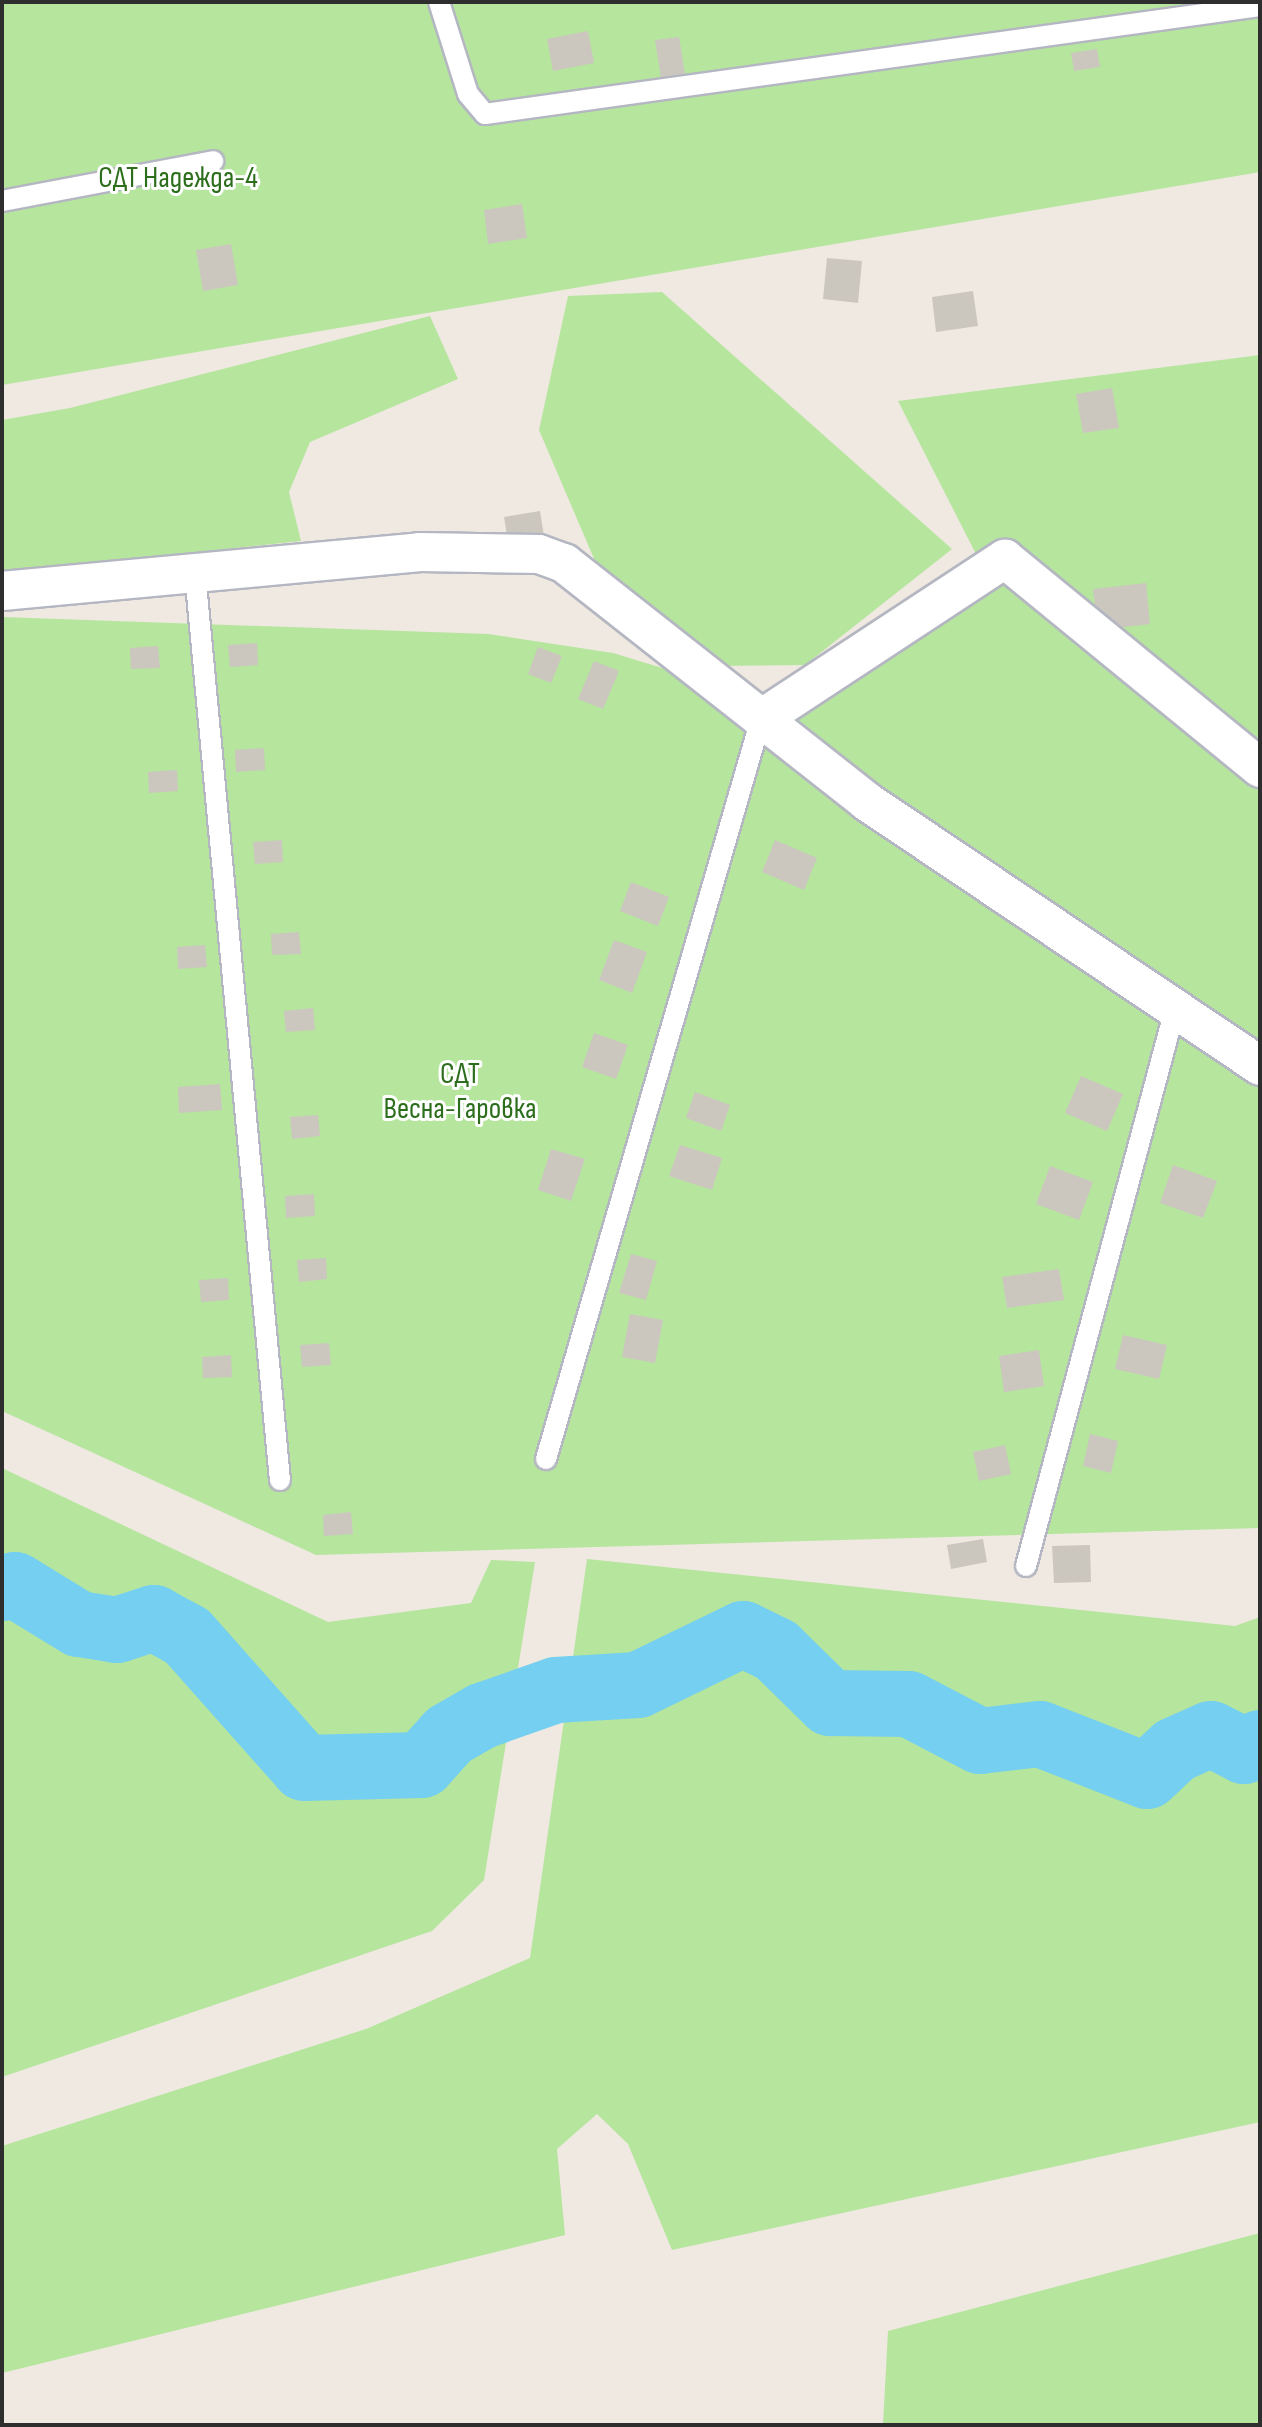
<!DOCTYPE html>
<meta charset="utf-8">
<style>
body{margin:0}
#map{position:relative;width:1262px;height:2427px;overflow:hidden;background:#efe9e1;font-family:"Sofia Sans Condensed",sans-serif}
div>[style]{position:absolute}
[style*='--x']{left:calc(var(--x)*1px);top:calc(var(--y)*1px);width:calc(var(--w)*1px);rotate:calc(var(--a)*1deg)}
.green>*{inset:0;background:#b6e59e}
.river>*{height:66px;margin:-33px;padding:0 33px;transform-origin:33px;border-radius:33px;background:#75cff0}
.building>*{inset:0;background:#cbc7bf}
.roads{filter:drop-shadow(2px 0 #b4b7c1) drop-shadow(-2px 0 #b4b7c1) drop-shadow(0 2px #b4b7c1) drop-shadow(0 -2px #b4b7c1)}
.service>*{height:20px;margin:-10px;padding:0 10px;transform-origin:10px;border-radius:10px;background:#fff}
.minor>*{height:38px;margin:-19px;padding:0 19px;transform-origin:19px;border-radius:19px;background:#fff}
span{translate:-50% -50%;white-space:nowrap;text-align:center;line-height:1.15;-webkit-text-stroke:6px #fff;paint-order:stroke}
.park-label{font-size:30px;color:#2c6e1b}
.frame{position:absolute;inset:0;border:4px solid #2e2e2e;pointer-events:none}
</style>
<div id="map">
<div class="green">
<i style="clip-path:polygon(2px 2px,1260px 2px,1260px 172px,2px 385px)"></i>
<i style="clip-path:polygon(662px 292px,952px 549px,805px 665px,705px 666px,598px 568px,539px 430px,568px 296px)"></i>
<i style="clip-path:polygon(430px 316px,458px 379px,310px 442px,289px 492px,301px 541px,2px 573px,2px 420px,70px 408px)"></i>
<i style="clip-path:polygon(1260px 355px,1260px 1528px,316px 1555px,2px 1411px,2px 617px,488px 634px,613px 653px,767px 700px,977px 556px,898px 401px)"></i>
<i style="clip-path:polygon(2px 1468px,328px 1622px,471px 1603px,491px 1560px,535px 1562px,484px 1880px,432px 1931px,2px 2077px)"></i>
<i style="clip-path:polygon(587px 1559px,1235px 1626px,1260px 1617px,1260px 2122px,672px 2250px,628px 2144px,597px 2114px,557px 2149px,565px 2235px,2px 2373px,2px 2146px,366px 2029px,530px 1958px)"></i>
<i style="clip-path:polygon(1260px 2233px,1260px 2425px,883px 2425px,888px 2331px)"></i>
</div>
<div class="river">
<i style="--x:2;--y:1588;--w:13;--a:-13"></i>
<i style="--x:15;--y:1585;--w:75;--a:31.4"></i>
<i style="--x:79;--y:1624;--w:38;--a:9"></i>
<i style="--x:117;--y:1630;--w:39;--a:-18"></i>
<i style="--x:154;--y:1618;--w:38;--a:29"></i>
<i style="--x:187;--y:1636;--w:176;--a:48.4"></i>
<i style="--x:304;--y:1768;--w:118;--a:-1.5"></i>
<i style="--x:422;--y:1765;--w:40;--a:-48"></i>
<i style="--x:449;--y:1735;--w:38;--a:-30"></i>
<i style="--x:482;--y:1716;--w:78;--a:-19.4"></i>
<i style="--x:556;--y:1690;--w:82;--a:-3.5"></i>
<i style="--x:638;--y:1685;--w:117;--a:-25.9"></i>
<i style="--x:743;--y:1634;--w:37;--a:26"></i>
<i style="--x:776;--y:1650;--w:76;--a:44.5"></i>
<i style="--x:830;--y:1703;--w:79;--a:0.7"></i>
<i style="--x:909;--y:1704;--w:80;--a:27.5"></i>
<i style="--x:980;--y:1741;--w:60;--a:-6.7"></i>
<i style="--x:1040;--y:1734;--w:115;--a:21.4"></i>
<i style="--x:1147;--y:1776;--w:38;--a:-43"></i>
<i style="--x:1175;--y:1750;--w:39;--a:-24"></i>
<i style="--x:1211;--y:1734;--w:37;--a:27"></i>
<i style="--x:1244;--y:1751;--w:18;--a:-27"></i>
</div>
<div class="building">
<i style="clip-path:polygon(588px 31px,594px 63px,553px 71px,547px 39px)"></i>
<i style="clip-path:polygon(679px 37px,685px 74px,661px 78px,655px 40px)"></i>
<i style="clip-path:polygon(1097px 49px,1100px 67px,1074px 71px,1071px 53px)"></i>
<i style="clip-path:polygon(522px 204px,527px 238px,488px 244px,484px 210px)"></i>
<i style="clip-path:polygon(231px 244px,238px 285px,203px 291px,196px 250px)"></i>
<i style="clip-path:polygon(827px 258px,862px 261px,858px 303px,823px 299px)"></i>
<i style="clip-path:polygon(973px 291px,978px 326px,936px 332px,932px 297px)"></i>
<i style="clip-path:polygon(1112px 388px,1119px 428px,1083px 433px,1076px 394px)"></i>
<i style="clip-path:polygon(540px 511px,545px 542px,509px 548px,504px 517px)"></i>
<i style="clip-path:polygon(1146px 583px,1150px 624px,1098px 630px,1093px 589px)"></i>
<i style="clip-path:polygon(257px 643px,258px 665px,230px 667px,228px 645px)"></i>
<i style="clip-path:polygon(158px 646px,160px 668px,131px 669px,130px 648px)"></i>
<i style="clip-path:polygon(538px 647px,562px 656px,551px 683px,528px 674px)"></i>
<i style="clip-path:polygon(594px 661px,619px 671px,603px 709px,578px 699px)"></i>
<i style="clip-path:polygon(264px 748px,265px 770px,236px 772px,235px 750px)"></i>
<i style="clip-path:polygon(177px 770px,178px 791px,149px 793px,148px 772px)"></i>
<i style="clip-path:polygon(282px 840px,283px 862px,255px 864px,253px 842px)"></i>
<i style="clip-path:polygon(775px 840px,817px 858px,804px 890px,762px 872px)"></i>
<i style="clip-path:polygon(631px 882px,669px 897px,658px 926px,620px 911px)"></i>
<i style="clip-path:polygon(299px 932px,301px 954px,272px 955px,271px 934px)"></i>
<i style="clip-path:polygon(614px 940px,647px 952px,632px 993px,599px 980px)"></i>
<i style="clip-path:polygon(205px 945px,207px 967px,178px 969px,177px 947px)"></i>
<i style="clip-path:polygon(313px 1008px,315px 1030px,286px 1032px,284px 1011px)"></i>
<i style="clip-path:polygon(594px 1033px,628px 1045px,616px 1079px,582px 1067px)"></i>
<i style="clip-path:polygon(1081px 1076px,1123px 1094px,1107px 1131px,1065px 1113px)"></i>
<i style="clip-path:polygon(220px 1084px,222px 1110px,179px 1113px,178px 1087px)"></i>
<i style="clip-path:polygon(695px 1092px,730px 1105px,721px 1131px,686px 1118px)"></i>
<i style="clip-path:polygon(318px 1115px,320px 1136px,292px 1139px,290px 1117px)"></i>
<i style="clip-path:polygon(680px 1145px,722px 1158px,712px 1190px,669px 1176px)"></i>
<i style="clip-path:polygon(551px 1149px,585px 1159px,571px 1201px,538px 1190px)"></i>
<i style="clip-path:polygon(1173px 1165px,1217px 1181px,1203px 1218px,1160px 1203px)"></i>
<i style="clip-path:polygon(1050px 1166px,1093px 1182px,1079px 1220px,1036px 1204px)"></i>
<i style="clip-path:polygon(314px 1194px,315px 1216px,286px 1218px,285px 1196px)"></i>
<i style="clip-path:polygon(631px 1254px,657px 1261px,646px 1300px,619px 1293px)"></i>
<i style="clip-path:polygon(326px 1258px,327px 1279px,299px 1282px,297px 1260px)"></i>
<i style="clip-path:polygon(1059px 1269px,1064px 1300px,1007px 1308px,1002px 1277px)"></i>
<i style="clip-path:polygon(228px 1278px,229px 1300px,201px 1302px,199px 1280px)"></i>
<i style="clip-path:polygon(630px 1314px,663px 1320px,655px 1363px,622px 1357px)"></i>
<i style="clip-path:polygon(1123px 1335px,1167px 1345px,1159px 1379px,1115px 1369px)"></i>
<i style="clip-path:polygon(329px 1343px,331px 1365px,302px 1367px,300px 1345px)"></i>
<i style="clip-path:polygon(1039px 1350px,1044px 1386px,1004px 1392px,999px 1356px)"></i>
<i style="clip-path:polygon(231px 1355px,232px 1377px,203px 1378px,202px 1357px)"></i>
<i style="clip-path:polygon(1090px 1434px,1118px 1441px,1111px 1473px,1083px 1466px)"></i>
<i style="clip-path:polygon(1005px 1445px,1011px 1474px,979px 1481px,973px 1452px)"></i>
<i style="clip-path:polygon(351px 1512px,353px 1534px,324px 1536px,323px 1515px)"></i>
<i style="clip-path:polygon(983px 1539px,987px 1562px,951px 1569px,947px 1545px)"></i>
<i style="clip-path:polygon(1090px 1545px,1091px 1582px,1054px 1583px,1052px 1546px)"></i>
</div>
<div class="roads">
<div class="service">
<i style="--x:439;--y:2;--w:96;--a:72.5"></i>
<i style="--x:468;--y:94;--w:26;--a:50"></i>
<i style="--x:485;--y:114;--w:782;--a:-7.93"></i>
<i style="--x:2;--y:201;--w:215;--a:-10.7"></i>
<i style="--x:195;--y:573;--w:911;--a:84.65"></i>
<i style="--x:546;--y:1459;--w:771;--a:-73.8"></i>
<i style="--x:1026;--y:1566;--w:577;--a:-75.02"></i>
</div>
<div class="minor">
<i style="--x:2;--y:591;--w:420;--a:-5.3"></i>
<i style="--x:420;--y:552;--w:119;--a:1"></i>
<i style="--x:539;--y:554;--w:27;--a:20"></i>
<i style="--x:564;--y:563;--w:385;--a:38.2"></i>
<i style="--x:866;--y:801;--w:475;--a:33.9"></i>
<i style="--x:761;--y:719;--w:292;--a:-33.3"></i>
<i style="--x:1005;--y:559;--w:330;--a:39.3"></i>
</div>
</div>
<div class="park-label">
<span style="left:178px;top:178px">СДТ Надежда-4</span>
<span style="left:460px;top:1091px">СДТ<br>Весна-Гаровка</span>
</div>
<div class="frame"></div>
</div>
